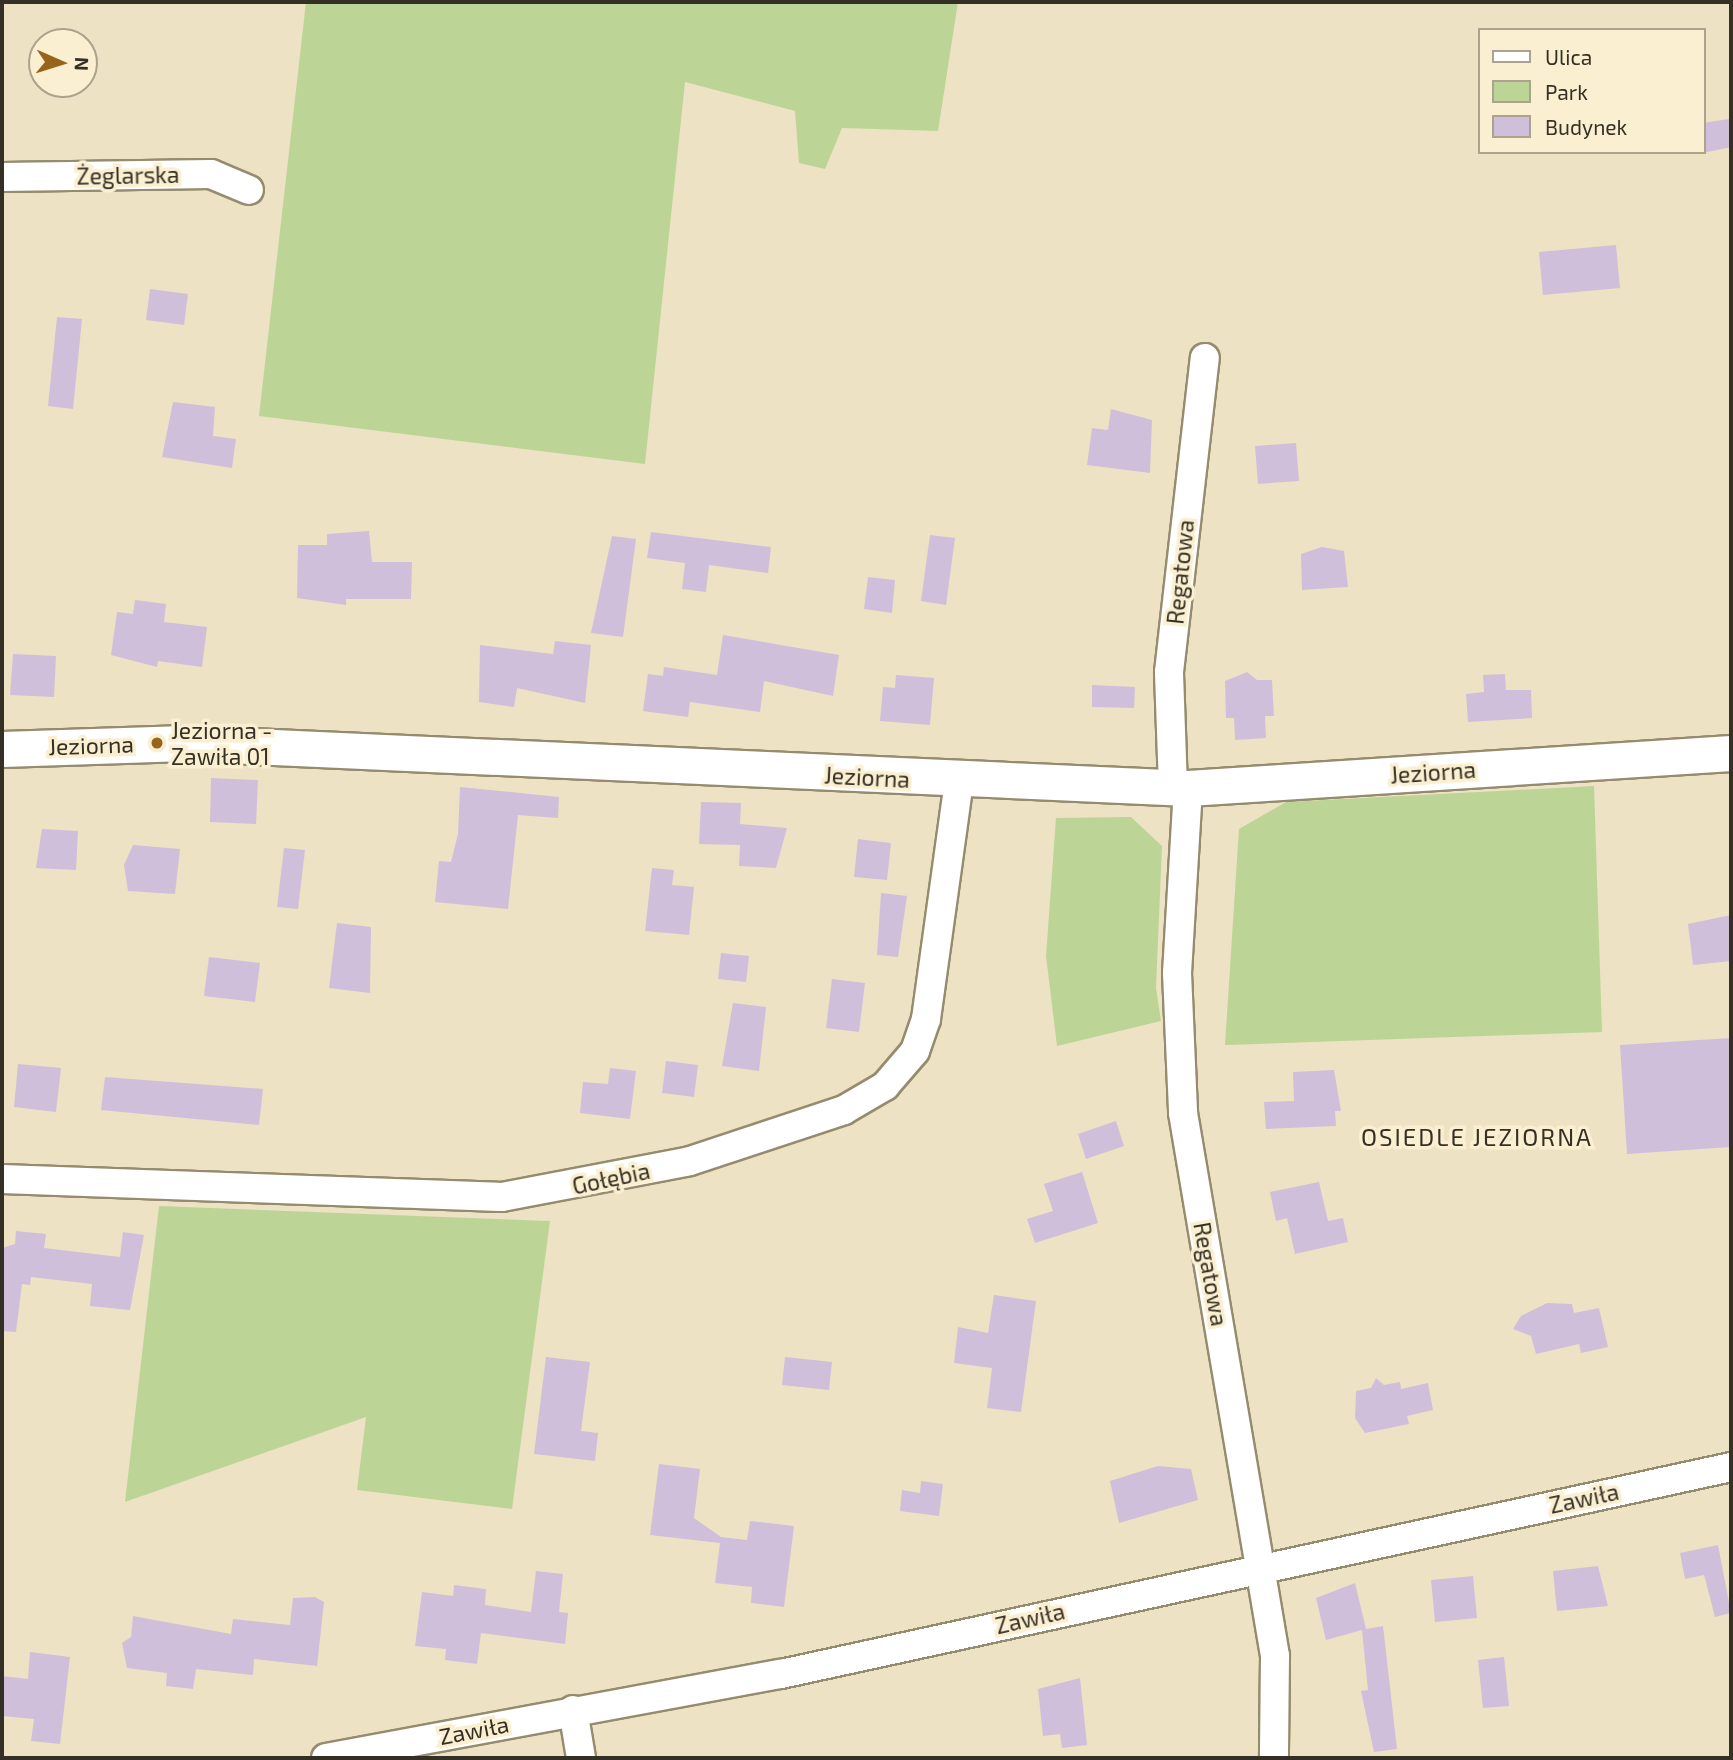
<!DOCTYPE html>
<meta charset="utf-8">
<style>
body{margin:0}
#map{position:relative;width:1733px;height:1760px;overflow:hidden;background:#ede2c3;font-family:"Exo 2",sans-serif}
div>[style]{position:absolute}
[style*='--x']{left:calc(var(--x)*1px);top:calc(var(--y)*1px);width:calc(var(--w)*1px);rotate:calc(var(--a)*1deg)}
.green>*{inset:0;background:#bdd497}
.building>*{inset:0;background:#d0bfdb}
.roads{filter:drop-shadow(2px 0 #958b6e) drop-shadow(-2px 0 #958b6e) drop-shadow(0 2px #958b6e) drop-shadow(0 -2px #958b6e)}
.minor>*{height:28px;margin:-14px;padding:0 14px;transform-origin:14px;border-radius:14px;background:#fff}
.tertiary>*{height:35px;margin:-17.5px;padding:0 17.5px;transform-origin:17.5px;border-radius:17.5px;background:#fff}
.dots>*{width:19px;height:19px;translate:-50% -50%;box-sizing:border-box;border:4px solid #faefd0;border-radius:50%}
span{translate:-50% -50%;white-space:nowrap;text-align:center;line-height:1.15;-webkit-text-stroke:7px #faefd0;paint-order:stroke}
.street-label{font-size:23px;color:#353025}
.poi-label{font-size:23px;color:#353025}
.left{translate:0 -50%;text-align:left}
.neighbourhood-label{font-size:24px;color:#353025;letter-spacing:2px}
.frame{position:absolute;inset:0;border:4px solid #353025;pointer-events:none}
.legend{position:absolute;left:1478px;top:28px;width:228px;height:126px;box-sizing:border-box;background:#faefd0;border:2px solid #aba38c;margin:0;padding:9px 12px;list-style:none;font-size:21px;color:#353025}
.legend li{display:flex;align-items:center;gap:14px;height:35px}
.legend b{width:35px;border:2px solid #aba38c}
.north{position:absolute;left:28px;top:28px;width:70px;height:70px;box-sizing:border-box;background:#faefd0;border:2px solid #aba38c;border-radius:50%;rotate:93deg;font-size:19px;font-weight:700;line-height:28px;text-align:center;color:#353025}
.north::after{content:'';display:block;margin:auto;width:24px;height:32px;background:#98631a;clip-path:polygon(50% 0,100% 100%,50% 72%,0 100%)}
</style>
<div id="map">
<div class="green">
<i style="clip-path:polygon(306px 2px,958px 2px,938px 131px,842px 128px,825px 169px,799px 163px,795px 111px,685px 82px,645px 464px,259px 416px)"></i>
<i style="clip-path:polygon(1594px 786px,1602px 1032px,1225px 1045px,1239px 829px,1286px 802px)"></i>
<i style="clip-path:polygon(1131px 817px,1162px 846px,1156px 988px,1161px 1021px,1057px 1046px,1046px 956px,1056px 818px)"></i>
<i style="clip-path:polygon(159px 1206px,550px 1221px,512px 1509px,357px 1490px,366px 1417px,125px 1502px)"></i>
</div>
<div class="building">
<i style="clip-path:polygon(1729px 119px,1731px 147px,1703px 153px,1703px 123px)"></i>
<i style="clip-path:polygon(1616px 245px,1620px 288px,1543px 295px,1539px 252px)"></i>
<i style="clip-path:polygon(150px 289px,188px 294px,184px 325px,146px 320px)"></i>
<i style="clip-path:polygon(57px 317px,82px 319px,73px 409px,48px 406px)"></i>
<i style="clip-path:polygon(173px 402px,215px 407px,213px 436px,236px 439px,232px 468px,162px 457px)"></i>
<i style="clip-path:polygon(1111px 409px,1152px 420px,1150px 473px,1087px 465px,1092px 428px,1108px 430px)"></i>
<i style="clip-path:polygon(1296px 443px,1299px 481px,1258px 484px,1255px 446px)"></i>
<i style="clip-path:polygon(369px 531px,372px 562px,412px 562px,411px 599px,346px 599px,346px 605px,297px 598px,298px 545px,327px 545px,327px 534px)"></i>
<i style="clip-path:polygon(651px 532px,771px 547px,768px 573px,709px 565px,706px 592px,682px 589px,685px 563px,647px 558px)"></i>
<i style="clip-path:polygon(930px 535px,955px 538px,946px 605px,921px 601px)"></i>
<i style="clip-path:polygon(612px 536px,636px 539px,623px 637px,591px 633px)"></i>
<i style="clip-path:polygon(1322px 547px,1344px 551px,1348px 587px,1302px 590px,1301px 554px)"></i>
<i style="clip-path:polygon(868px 577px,895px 580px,892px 613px,864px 609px)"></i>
<i style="clip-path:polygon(135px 600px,166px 604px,164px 622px,207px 627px,202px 667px,158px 661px,157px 667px,111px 655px,117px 612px,133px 614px)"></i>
<i style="clip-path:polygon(723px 635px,839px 655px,833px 696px,764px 681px,760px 712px,690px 702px,688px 717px,643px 711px,648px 674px,663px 676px,664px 667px,717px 675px)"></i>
<i style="clip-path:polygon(555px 641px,591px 645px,585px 703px,517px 688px,514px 707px,479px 702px,480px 645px,553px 654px)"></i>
<i style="clip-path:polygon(13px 654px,56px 656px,54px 697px,10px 695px)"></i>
<i style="clip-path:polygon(1247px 672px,1257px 680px,1272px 680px,1274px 716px,1265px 716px,1266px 738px,1235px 740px,1234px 718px,1226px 718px,1225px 681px)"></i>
<i style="clip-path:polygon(1505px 674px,1506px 690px,1531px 690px,1532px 718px,1468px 722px,1466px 694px,1484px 692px,1483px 675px)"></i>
<i style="clip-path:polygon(896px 675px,934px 678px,930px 725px,880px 721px,883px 687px,895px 688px)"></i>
<i style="clip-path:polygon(1092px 685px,1135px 687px,1134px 708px,1092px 707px)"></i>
<i style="clip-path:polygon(211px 778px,258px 780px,256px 824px,210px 822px)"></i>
<i style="clip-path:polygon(460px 787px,559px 797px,558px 818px,518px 815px,508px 909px,435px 902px,439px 861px,451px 862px,458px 834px)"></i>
<i style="clip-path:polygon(701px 802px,741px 803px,740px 824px,787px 828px,776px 868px,739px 866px,740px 845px,699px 844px)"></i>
<i style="clip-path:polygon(42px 829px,78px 831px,76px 870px,36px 868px)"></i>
<i style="clip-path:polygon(858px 839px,891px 843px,887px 880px,854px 877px)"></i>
<i style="clip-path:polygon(133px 845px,180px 849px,175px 894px,128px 891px,124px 865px)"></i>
<i style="clip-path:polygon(284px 848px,305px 850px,298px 909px,277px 907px)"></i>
<i style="clip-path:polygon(652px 868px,674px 870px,672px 885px,694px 887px,689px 935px,645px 931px)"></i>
<i style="clip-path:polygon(881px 893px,907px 896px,898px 957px,877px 955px)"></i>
<i style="clip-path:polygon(1731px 915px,1731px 961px,1693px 965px,1688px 924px)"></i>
<i style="clip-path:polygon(337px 923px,371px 927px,370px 993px,329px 988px)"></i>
<i style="clip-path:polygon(721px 953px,749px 956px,746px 982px,718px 979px)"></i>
<i style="clip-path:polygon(209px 957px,260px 963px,255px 1002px,204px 996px)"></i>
<i style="clip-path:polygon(832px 979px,865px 983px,859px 1032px,826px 1028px)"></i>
<i style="clip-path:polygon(733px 1003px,766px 1007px,759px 1071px,722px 1066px)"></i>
<i style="clip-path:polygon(1731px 1038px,1731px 1147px,1627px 1154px,1620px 1045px)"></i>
<i style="clip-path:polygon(666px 1061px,698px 1065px,694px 1097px,662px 1093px)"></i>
<i style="clip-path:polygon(18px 1064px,61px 1068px,56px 1112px,14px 1107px)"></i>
<i style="clip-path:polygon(610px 1068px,636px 1071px,630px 1119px,580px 1113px,583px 1082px,608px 1084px)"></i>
<i style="clip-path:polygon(1334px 1070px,1341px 1111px,1335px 1111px,1336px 1126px,1266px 1129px,1264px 1102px,1294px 1101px,1293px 1072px)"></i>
<i style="clip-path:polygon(105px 1077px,263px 1089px,259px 1125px,101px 1110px)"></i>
<i style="clip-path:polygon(1116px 1121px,1124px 1146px,1086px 1159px,1078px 1134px)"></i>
<i style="clip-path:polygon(1082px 1172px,1098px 1223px,1035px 1243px,1027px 1219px,1053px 1211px,1044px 1184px)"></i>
<i style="clip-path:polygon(1319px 1182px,1328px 1221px,1343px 1218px,1348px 1242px,1295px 1254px,1287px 1218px,1276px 1221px,1270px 1192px)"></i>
<i style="clip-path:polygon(16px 1231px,46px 1234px,44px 1248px,120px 1257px,123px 1232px,144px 1235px,130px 1310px,90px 1306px,92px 1284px,31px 1277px,30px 1285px,22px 1284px,16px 1332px,2px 1331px,2px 1248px,15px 1244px)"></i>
<i style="clip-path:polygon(994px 1295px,1036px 1301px,1021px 1412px,987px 1408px,992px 1368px,954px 1363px,958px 1327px,988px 1333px)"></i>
<i style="clip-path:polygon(1547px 1303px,1572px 1304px,1574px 1313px,1599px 1308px,1608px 1347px,1581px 1353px,1579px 1344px,1536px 1354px,1531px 1336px,1513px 1329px,1521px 1316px)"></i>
<i style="clip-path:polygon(546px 1357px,590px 1362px,581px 1431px,598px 1433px,595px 1461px,534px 1454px)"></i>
<i style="clip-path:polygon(785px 1357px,832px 1362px,829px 1390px,782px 1385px)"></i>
<i style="clip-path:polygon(1376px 1378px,1384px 1385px,1400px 1382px,1401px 1389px,1428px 1383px,1433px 1410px,1407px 1416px,1409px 1424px,1365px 1433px,1355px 1418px,1356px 1391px,1371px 1388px)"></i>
<i style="clip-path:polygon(659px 1464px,700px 1469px,694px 1518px,721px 1537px,747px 1540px,750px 1521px,794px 1526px,784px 1607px,751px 1603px,752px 1587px,715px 1583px,720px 1543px,650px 1535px)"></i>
<i style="clip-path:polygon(1158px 1466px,1191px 1469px,1198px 1500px,1119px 1523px,1110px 1481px)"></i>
<i style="clip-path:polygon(921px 1481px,943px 1484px,939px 1516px,900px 1511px,902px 1490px,920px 1493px)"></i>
<i style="clip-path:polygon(1718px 1545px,1731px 1613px,1715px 1617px,1704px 1575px,1685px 1579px,1680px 1553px)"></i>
<i style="clip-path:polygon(1598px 1566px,1608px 1606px,1557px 1611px,1553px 1571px)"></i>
<i style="clip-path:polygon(536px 1571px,563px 1574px,559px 1612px,568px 1613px,565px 1644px,481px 1633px,477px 1664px,445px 1660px,446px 1649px,415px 1646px,422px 1592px,453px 1596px,454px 1585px,486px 1589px,485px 1605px,531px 1612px)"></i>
<i style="clip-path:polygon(1473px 1576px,1477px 1618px,1435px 1622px,1431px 1580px)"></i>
<i style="clip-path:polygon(1355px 1583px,1366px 1629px,1383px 1626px,1397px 1749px,1374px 1752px,1361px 1691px,1368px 1690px,1362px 1630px,1326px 1640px,1316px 1598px)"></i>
<i style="clip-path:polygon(315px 1597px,324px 1602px,317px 1666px,254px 1659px,253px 1675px,196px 1669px,193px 1689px,166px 1686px,167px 1673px,127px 1668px,122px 1643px,131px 1637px,133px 1616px,231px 1634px,233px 1619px,290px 1625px,293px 1598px)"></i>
<i style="clip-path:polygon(30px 1652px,70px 1657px,60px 1744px,31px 1741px,34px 1719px,2px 1716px,2px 1676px,28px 1679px)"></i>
<i style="clip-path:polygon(1504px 1657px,1509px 1706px,1483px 1708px,1478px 1660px)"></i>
<i style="clip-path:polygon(1080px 1678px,1087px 1745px,1062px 1748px,1060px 1734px,1043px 1736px,1038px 1689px)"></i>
</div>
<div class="roads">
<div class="minor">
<i style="--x:2;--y:177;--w:209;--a:-0.8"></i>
<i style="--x:211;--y:174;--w:41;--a:22.8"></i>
<i style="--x:1173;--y:788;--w:116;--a:-92"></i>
<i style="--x:1169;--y:672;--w:316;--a:-83.5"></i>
<i style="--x:1188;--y:788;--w:185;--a:93.4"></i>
<i style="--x:1177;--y:973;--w:140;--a:87.5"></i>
<i style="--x:1183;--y:1113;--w:551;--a:80.38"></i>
<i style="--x:1275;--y:1656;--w:102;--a:90.6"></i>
<i style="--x:2;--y:1179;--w:500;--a:2.06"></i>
<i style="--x:502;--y:1197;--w:191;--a:-10.8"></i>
<i style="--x:690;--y:1161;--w:162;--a:-18.3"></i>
<i style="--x:844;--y:1110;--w:48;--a:-30.3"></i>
<i style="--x:885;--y:1086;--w:46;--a:-49.4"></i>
<i style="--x:915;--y:1051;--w:34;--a:-71"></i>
<i style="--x:926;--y:1019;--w:239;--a:-82.1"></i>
<i style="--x:573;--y:1710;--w:49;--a:80.5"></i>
<i style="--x:326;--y:1758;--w:463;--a:-10.5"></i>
<i style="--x:781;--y:1674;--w:972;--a:-12.29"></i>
</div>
<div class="tertiary">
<i style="--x:2;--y:749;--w:183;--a:-1.9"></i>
<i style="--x:185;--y:743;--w:1004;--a:2.57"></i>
<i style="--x:1188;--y:788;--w:544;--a:-3.69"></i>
</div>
</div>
<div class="dots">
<i style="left:157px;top:743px;background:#98631a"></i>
</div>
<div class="street-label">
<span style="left:128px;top:175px;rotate:-1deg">Żeglarska</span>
<span style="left:1180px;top:572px;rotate:-84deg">Regatowa</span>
<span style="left:91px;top:745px;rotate:-2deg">Jeziorna</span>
<span style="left:1433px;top:772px;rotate:-4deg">Jeziorna</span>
<span style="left:867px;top:777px;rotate:3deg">Jeziorna</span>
<span style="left:611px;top:1178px;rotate:-12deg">Gołębia</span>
<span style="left:1211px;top:1274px;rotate:80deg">Regatowa</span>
<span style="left:1584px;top:1498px;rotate:-12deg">Zawiła</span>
<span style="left:1030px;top:1618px;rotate:-13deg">Zawiła</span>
<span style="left:474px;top:1730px;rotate:-11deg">Zawiła</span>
</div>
<div class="poi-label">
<span class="left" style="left:171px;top:743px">Jeziorna -<br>Zawiła 01</span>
</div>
<div class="neighbourhood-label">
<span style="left:1477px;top:1137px">OSIEDLE JEZIORNA</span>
</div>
<div class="frame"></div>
<ul class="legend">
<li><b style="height:9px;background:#fff"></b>Ulica</li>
<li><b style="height:19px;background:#bdd497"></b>Park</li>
<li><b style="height:19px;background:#d0bfdb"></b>Budynek</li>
</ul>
<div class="north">N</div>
</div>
